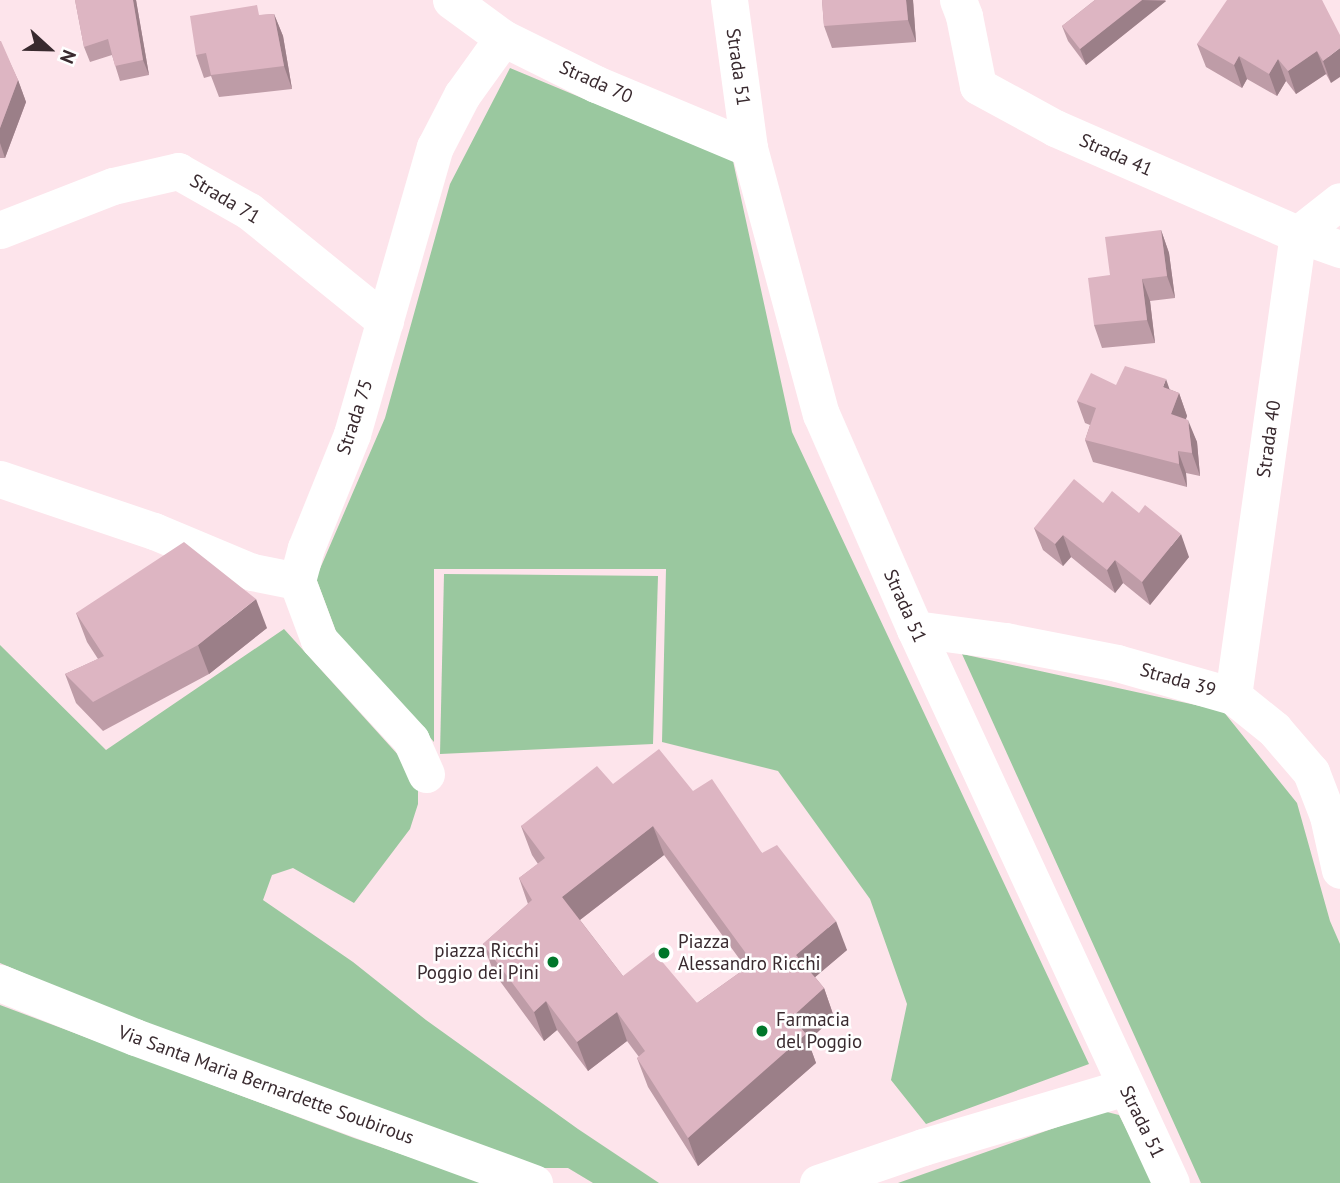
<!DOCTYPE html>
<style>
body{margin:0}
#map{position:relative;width:1340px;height:1183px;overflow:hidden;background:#fde4eb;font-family:"PT Sans",sans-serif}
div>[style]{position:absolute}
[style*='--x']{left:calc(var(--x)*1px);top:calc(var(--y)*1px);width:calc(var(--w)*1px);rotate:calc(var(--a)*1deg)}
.green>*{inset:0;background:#9ac89f}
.minor>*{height:37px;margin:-18.5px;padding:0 18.5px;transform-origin:18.5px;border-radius:18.5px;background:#fff}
.wall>*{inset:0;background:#be9ca7}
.shaded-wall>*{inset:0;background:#9b7f88}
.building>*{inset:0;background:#ddb5c2}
.dots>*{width:19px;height:19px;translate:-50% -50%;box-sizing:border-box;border:4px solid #fff;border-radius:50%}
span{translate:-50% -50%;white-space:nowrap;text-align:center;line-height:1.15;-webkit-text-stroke:5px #fff;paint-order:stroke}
.street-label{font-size:19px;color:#392a2f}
.poi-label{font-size:19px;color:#392a2f}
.left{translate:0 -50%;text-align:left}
.right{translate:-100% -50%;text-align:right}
.north{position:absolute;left:14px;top:14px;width:70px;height:70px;-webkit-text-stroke:5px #fff;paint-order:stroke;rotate:112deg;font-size:19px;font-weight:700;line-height:28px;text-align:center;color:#392a2f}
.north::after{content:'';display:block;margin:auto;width:24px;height:32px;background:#392a2f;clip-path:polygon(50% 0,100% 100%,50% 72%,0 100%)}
</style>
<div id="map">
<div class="green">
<i style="clip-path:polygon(510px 68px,733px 161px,792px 432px,1089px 1064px,926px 1124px,891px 1080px,907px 1004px,870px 899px,778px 771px,662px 742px,666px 569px,434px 569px,434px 742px,337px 634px,316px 578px,385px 418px,450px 184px)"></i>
<i style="clip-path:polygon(444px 574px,658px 576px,653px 744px,440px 754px)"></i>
<i style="clip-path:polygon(284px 629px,410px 768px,418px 786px,418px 804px,410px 829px,354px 903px,293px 868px,272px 875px,263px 900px,353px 962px,426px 1020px,578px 1129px,659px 1183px,593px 1183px,568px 1168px,544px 1168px,492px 1153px,107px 1009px,0 963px,0 645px,106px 750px)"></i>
<i style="clip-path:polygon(962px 654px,1223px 711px,1297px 803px,1330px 921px,1340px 944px,1340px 1183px,1201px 1183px)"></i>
<i style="clip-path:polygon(0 1005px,354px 1138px,486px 1183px,0 1183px)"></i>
<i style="clip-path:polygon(1103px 1111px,1119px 1115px,1154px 1183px,898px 1183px)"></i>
</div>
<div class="minor">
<i style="--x:451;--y:0;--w:64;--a:36.2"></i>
<i style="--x:503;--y:38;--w:104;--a:26.3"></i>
<i style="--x:596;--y:84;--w:166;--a:22.7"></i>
<i style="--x:729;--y:0;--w:149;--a:82.3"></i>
<i style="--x:749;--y:148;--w:276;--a:74.9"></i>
<i style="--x:821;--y:414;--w:235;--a:66.4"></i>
<i style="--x:915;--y:629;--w:610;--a:65.2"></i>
<i style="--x:958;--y:0;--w:17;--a:69"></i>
<i style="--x:964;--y:16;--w:71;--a:78.7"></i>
<i style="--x:978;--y:86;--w:88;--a:28.6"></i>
<i style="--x:1055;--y:128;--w:265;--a:23.6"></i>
<i style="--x:1298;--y:234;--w:45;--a:19.7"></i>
<i style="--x:0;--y:230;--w:121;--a:-21.3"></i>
<i style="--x:113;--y:186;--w:67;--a:-13"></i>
<i style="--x:178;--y:171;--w:81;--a:29.4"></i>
<i style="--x:249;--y:211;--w:175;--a:39"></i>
<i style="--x:0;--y:479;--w:163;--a:18.7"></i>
<i style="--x:154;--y:531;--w:106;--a:22.7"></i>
<i style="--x:252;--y:572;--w:46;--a:11.3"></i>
<i style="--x:915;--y:629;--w:91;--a:7.6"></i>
<i style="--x:1005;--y:641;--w:114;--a:11.1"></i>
<i style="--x:1117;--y:663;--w:121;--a:15.9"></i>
<i style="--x:1233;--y:696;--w:53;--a:38.8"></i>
<i style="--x:1274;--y:729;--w:57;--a:49.3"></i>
<i style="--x:1311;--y:772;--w:47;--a:68.9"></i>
<i style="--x:1328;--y:816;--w:55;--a:77.5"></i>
<i style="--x:1233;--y:696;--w:467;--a:-82"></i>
<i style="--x:1298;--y:234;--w:53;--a:-38.2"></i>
<i style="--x:426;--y:774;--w:37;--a:-114"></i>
<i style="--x:411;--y:740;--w:136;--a:-132.6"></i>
<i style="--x:319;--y:640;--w:63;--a:-110.4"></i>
<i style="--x:297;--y:581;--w:34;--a:-75"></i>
<i style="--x:306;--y:548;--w:123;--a:-68"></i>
<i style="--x:352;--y:434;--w:299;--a:-73.9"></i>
<i style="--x:435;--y:147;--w:59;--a:-62.6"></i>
<i style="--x:462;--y:95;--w:70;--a:-54.3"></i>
<i style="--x:0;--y:983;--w:145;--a:21.8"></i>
<i style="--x:135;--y:1037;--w:425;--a:20.1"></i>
<i style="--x:818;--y:1183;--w:111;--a:-18.9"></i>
<i style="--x:923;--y:1147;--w:211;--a:-16.5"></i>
</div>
<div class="wall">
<i style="clip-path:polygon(75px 0,136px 0,149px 75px,120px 81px,112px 55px,90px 62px,84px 47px)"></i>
<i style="clip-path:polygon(822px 0,913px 0,916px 42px,832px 48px,824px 26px)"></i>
<i style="clip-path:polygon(1095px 0,1165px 0,1166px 1px,1086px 65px,1068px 41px,1062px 26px)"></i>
<i style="clip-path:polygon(1322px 0,1331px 83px,1326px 74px,1296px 94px,1286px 81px,1277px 96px,1247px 79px,1242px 88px,1206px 67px,1197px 44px)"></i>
<i style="clip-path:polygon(274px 14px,283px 36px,292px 89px,219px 97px,211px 76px,204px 78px,196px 55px,261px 15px)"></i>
<i style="clip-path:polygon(0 41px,18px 80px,26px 102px,5px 158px,0 158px)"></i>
<i style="clip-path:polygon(1161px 230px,1169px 253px,1175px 298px,1150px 301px,1155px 343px,1102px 348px,1094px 325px,1110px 275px)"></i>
<i style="clip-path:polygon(1116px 385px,1169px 389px,1179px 393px,1187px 416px,1186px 419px,1197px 442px,1200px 476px,1186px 473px,1187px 487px,1093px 462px,1085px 440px,1090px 425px,1085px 423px,1077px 401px)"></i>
<i style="clip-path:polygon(1103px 503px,1189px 557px,1150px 605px,1123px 583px,1115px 593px,1071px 557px,1063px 566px,1043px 550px,1034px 528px)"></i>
<i style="clip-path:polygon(76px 613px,267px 628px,209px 674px,103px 731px,76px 703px,65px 674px,98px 659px,87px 642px)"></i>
<i style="clip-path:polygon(evenodd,613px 784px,693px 791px,762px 853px,847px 950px,815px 977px,824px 988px,834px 1017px,808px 1041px,816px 1063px,698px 1166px,648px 1087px,637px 1058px,639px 1057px,627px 1041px,588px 1071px,557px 1030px,544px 1041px,494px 973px,483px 944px,528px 904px,519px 878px,538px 864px,532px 855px,521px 826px,613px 784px,664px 855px,746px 968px,697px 1003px,623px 976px,580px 920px,664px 855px)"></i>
</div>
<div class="shaded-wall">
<i style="clip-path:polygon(133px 0,136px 0,149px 75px,143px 60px)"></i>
<i style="clip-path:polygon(906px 0,913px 0,916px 42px,908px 20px)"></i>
<i style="clip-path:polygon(1142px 0,1166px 1px,1086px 65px,1080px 49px)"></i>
<i style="clip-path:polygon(274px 14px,283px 36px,292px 89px,284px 66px)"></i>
<i style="clip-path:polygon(1340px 48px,1340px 77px,1331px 83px,1323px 61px)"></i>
<i style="clip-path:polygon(1317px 51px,1326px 74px,1296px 94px,1288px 71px)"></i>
<i style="clip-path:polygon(1239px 56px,1247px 79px,1242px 88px,1234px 65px)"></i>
<i style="clip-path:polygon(1278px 59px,1286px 81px,1277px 96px,1269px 74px)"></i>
<i style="clip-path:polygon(18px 80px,26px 102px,5px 158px,0 143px,0 128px)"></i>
<i style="clip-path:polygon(1161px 230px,1169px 253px,1175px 298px,1167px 276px)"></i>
<i style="clip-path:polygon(1142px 279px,1150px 301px,1155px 343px,1147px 320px)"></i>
<i style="clip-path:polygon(1166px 379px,1174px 402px,1163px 387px)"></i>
<i style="clip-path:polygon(1179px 393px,1187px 416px,1179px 436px,1171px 414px)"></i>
<i style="clip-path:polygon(1188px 420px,1197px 442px,1200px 476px,1192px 453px)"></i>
<i style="clip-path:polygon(1178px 451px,1186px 473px,1187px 487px,1179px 464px)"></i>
<i style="clip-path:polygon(1181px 534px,1189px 557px,1150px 605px,1142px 582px)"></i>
<i style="clip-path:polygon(1063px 535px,1071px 557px,1063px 566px,1055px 544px)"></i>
<i style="clip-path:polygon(1115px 560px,1123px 583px,1115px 593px,1107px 570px)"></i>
<i style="clip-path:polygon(256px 599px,267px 628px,209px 674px,198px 645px)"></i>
<i style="clip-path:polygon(653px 826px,664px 855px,572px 926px,562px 897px)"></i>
<i style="clip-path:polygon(836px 921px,847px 950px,807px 984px,796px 955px)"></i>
<i style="clip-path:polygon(824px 988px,834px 1017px,808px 1041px,816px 1063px,698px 1166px,688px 1138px,792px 1017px)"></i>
<i style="clip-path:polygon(546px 1001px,557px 1030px,544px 1041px,534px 1012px)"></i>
<i style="clip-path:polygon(617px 1012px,627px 1041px,588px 1071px,577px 1042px)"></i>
</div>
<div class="building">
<i style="clip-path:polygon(75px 0,133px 0,143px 60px,115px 66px,108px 39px,84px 47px)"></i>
<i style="clip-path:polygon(822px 0,906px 0,908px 20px,824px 26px)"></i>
<i style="clip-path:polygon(1095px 0,1142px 0,1080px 49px,1062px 26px)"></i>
<i style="clip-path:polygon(1227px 0,1322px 0,1340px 35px,1340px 48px,1323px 61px,1317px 51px,1288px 71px,1278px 59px,1269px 74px,1239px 56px,1234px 65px,1197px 44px)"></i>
<i style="clip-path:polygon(257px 5px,259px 15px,274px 14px,284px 66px,211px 75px,206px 53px,196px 55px,190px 16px)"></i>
<i style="clip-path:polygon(0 41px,1px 41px,18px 80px,0 128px)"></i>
<i style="clip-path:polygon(1161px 230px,1167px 276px,1142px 279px,1147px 320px,1094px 325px,1088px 278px,1110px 275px,1105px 237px)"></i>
<i style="clip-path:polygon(1125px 366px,1166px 379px,1163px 387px,1179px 393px,1171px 414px,1188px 420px,1192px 453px,1178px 451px,1179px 464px,1085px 440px,1096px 408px,1077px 401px,1091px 373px,1116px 385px)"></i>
<i style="clip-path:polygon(1074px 479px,1103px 503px,1112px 491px,1139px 513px,1145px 505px,1181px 534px,1142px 582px,1115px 560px,1107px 570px,1063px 535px,1055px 544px,1034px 528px)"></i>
<i style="clip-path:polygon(184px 542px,256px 599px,198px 645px,93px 702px,65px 674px,104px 656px,76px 613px)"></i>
<i style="clip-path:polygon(evenodd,659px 749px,693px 791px,712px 779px,762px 853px,777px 845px,836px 921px,796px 955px,824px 988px,792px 1017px,806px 1034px,688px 1138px,637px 1058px,645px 1051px,617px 1012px,577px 1042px,546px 1001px,534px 1012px,483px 944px,532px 900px,519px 878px,545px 858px,521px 826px,597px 766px,613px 784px,659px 749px,653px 826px,753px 963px,697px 1003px,654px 952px,623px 976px,562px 897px,653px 826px)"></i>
</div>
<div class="dots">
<i style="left:664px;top:953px;background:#00762a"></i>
<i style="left:553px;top:962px;background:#00762a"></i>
<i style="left:762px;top:1031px;background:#00762a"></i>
</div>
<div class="street-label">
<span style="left:738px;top:67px;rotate:82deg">Strada 51</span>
<span style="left:596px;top:82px;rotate:24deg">Strada 70</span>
<span style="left:1116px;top:155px;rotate:24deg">Strada 41</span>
<span style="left:225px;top:199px;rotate:31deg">Strada 71</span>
<span style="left:355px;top:417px;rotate:-72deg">Strada 75</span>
<span style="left:1269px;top:439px;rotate:-82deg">Strada 40</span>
<span style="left:905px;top:606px;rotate:66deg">Strada 51</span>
<span style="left:1178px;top:680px;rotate:16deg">Strada 39</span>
<span style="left:266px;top:1085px;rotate:20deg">Via Santa Maria Bernardette Soubirous</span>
<span style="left:1142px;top:1122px;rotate:64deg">Strada 51</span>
</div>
<div class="poi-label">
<span class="left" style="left:678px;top:953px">Piazza<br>Alessandro Ricchi</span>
<span class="right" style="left:539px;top:962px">piazza Ricchi<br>Poggio dei Pini</span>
<span class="left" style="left:776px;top:1031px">Farmacia<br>del Poggio</span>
</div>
<div class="north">N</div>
</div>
